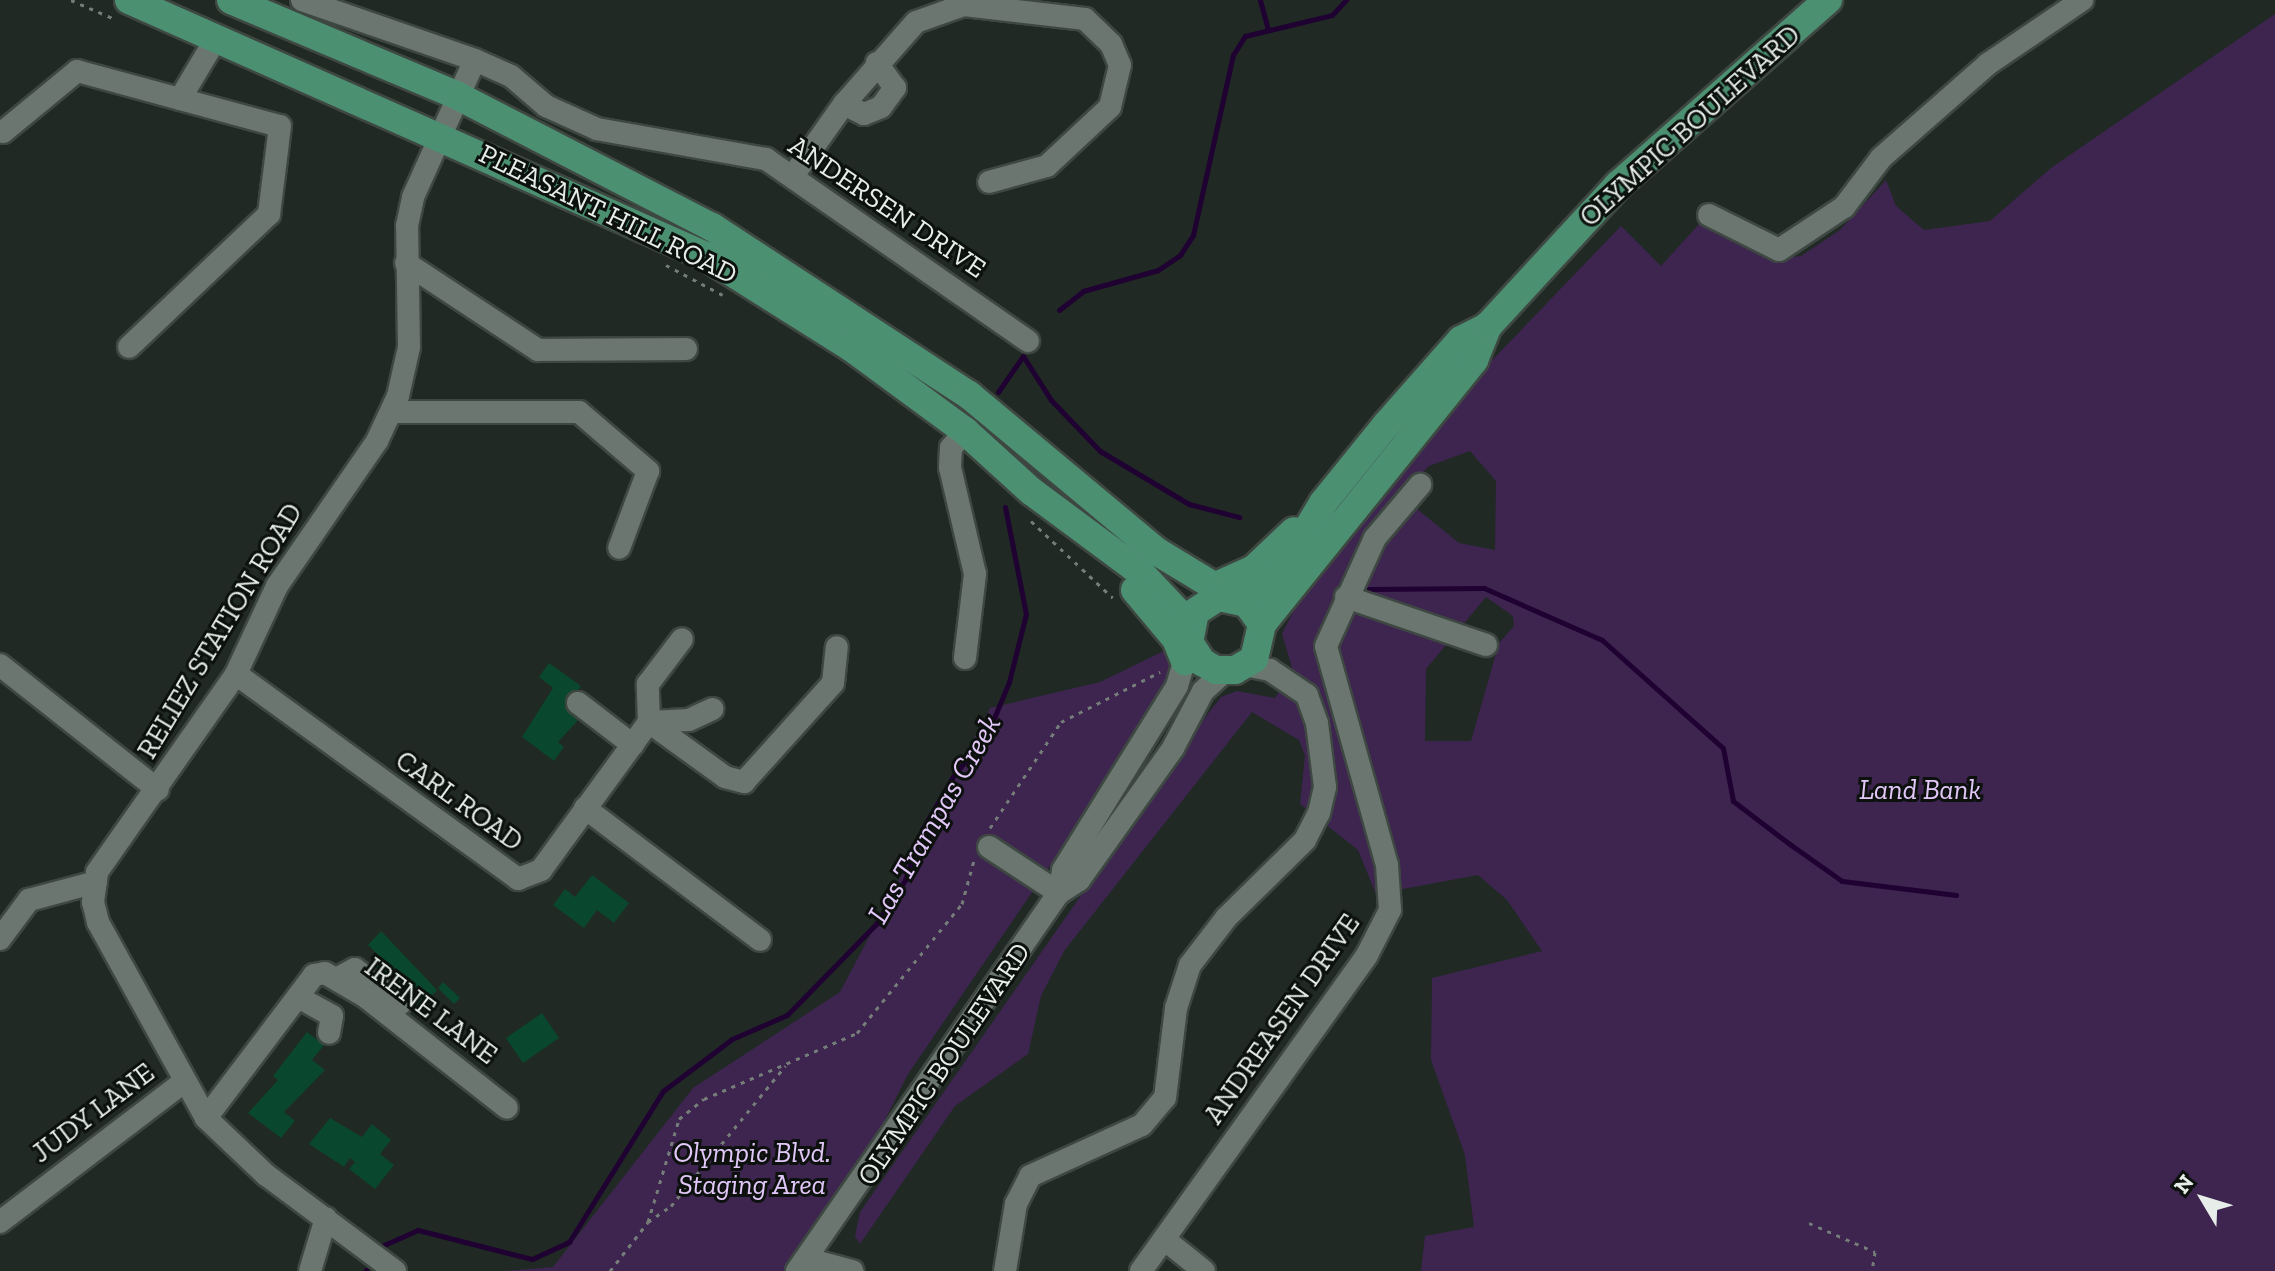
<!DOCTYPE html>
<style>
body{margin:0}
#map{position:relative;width:2275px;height:1271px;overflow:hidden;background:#202924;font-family:"Zilla Slab",serif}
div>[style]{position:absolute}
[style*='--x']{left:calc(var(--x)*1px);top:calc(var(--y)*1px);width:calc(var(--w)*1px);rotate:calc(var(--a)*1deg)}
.green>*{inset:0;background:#3d2550}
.stream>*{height:5px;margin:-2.5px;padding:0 2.5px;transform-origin:2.5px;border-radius:2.5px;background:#1f0132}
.building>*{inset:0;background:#0a472f}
.path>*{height:3px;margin-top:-1.5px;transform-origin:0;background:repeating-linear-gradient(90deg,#757d79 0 4px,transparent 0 10px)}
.roads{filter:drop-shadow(2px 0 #3e4742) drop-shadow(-2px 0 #3e4742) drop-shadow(0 2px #3e4742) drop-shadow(0 -2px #3e4742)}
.minor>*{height:22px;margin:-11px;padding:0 11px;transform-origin:11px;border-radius:11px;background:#6b7670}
.major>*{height:28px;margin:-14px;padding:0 14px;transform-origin:14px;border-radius:14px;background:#4c9072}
span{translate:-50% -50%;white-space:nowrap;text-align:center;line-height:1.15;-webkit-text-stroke:6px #0d110e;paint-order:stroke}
.street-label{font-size:28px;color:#e7eeea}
.park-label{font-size:28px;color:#e2c8f9;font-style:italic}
.water-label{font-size:30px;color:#e3c9fa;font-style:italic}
.north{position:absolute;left:2163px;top:1159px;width:80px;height:80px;-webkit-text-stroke:6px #0d110e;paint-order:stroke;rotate:308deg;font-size:22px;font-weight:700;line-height:32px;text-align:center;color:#e7eeea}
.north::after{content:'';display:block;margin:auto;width:28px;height:36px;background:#e7eeea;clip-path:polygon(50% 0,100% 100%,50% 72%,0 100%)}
</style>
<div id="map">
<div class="green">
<i style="clip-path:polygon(evenodd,2275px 14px,2275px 1271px,1421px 1271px,1425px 1236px,1474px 1227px,1465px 1155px,1431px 1060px,1432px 978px,1542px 951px,1507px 900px,1478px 875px,1376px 894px,1358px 850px,1300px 804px,1305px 755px,1299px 740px,1252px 712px,1064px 951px,1041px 996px,1028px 1054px,955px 1106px,860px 1244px,855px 1236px,860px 1212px,1207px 715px,1221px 697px,1237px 691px,1275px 698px,1293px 671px,1282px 634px,1301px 596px,1477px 376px,1621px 226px,1661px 266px,1710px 212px,1783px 258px,1801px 256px,1840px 230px,1886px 180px,1896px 206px,1924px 230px,1990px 221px,2051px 168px,2275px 14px,1470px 451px,1496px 481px,1495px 550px,1459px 543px,1401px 496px,1429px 466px,1470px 451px,2275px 14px,1486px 597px,1513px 616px,1514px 626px,1499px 643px,1471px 741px,1425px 741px,1426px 669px,1486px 597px)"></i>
<i style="clip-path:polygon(1172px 647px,1169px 682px,1149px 721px,908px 1074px,830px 1229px,797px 1271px,505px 1271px,553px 1267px,693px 1088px,840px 992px,990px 708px,1100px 682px)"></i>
</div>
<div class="stream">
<i style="--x:1260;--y:0;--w:30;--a:75"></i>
<i style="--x:1059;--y:310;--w:31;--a:-38"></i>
<i style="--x:1083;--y:291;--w:78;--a:-15.6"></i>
<i style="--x:1158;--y:270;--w:27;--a:-34"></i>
<i style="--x:1180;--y:255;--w:24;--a:-57"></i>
<i style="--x:1193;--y:235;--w:184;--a:-77.5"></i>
<i style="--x:1233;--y:55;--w:22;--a:-58"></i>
<i style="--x:1245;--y:36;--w:89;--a:-13.6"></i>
<i style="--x:1332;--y:15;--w:21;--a:-47"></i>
<i style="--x:998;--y:392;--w:44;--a:-55.2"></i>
<i style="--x:1023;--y:356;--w:52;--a:57.5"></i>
<i style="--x:1051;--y:400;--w:71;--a:46.1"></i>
<i style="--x:1100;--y:451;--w:104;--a:30.8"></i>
<i style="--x:1189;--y:504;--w:52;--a:14.6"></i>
<i style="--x:1368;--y:589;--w:116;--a:-0.5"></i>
<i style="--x:1484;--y:588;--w:129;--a:23.8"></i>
<i style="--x:1602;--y:640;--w:162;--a:41.8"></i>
<i style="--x:1723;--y:748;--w:54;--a:79.3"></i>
<i style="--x:1733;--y:801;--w:73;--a:37.2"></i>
<i style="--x:1791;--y:845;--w:62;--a:35.2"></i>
<i style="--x:1842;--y:881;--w:115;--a:7"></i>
<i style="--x:384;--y:1245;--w:37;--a:-24"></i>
<i style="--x:418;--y:1230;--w:118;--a:14.3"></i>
<i style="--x:532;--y:1259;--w:41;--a:-24.7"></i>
<i style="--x:569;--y:1242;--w:178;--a:-58.1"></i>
<i style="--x:663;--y:1091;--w:86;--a:-37"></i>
<i style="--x:732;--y:1039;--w:60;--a:-23.6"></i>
<i style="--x:787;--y:1015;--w:127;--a:-45.6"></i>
<i style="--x:876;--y:924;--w:53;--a:-56.6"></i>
<i style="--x:905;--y:880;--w:55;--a:-70.9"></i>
<i style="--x:923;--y:828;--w:61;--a:-59.7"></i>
<i style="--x:954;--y:775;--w:52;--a:-50.5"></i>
<i style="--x:987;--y:735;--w:57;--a:-67.5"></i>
<i style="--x:1009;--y:682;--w:70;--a:-76"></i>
<i style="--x:1026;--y:614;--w:109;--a:-101.1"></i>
<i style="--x:366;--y:1271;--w:1;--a:-90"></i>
</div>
<div class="building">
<i style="clip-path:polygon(549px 663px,581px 686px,567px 706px,581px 717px,558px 742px,564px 747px,554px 761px,522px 737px,553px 688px,539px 677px)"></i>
<i style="clip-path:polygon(592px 875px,629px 903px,614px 923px,597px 910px,584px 928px,553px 905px,565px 889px,575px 897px)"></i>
<i style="clip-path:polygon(381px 931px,437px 990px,419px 1010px,373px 967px,381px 958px,368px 945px)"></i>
<i style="clip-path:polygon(443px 982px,460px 998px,454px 1004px,438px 988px)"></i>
<i style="clip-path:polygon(542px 1013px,559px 1038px,523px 1063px,506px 1038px)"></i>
<i style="clip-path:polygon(307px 1032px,324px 1045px,312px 1060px,325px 1070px,284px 1112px,295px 1121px,281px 1138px,248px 1113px,278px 1080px,273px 1076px)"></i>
<i style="clip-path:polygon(330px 1118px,362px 1137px,372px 1124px,391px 1140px,380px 1154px,394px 1165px,375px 1189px,349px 1169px,355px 1162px,350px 1158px,344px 1167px,309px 1144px)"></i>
</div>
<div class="path">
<i style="--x:71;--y:0;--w:48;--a:23.4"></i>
<i style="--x:666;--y:265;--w:64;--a:27.8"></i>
<i style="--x:1031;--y:521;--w:112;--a:43.2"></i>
<i style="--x:990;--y:828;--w:128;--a:-56.2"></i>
<i style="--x:1061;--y:722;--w:111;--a:-26.8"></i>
<i style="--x:648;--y:1222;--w:28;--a:-35"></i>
<i style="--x:671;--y:1206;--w:181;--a:-50.8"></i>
<i style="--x:1809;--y:1223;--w:72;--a:23.7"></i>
<i style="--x:1875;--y:1252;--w:19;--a:99"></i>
<i style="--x:610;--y:1271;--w:62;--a:-52.2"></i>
<i style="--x:648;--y:1222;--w:108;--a:-73.2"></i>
<i style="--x:679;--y:1119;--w:32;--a:-39"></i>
<i style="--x:704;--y:1099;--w:167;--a:-23.3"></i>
<i style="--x:857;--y:1033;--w:166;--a:-50.9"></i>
<i style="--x:962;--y:904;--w:46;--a:-74.7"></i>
</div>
<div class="roads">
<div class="minor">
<i style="--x:302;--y:0;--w:183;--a:19.1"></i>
<i style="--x:475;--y:60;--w:39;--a:24"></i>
<i style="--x:511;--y:76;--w:46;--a:40.6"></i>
<i style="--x:546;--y:106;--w:56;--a:24.3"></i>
<i style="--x:597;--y:129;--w:172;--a:10.1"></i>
<i style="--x:766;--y:159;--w:319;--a:34.8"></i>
<i style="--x:180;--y:99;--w:72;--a:-59.2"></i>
<i style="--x:844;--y:104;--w:22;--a:27"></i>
<i style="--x:864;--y:114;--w:18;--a:-22"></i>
<i style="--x:881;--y:107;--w:24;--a:-54"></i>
<i style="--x:895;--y:88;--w:31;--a:-126"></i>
<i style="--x:3;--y:132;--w:96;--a:-39.5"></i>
<i style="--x:77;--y:71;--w:210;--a:15.2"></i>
<i style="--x:280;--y:126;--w:89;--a:97.1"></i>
<i style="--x:269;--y:214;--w:193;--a:136.5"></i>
<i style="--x:795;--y:173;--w:85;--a:-54.6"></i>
<i style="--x:844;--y:104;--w:109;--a:-48.7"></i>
<i style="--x:916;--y:22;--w:51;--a:-19.5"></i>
<i style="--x:964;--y:5;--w:122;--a:6.6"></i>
<i style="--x:1085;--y:19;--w:36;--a:44"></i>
<i style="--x:1111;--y:44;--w:23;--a:67"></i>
<i style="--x:1120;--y:65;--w:43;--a:103.4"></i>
<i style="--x:1110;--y:107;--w:86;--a:136.9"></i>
<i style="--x:1047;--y:166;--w:60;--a:164.6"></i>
<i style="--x:1709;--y:215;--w:78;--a:26.6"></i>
<i style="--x:1779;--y:250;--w:78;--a:-33.5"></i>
<i style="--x:1844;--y:207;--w:61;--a:-52.9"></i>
<i style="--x:1881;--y:158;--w:142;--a:-41.3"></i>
<i style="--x:1988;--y:64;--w:114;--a:-34.2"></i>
<i style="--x:406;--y:263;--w:158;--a:33.4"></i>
<i style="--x:538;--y:350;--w:148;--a:-0.4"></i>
<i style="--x:391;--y:412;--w:188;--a:0"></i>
<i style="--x:579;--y:412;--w:91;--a:40.5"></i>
<i style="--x:648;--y:471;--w:82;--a:110.6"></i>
<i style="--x:1346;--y:597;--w:148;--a:18.9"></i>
<i style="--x:965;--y:658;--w:85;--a:-83.2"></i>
<i style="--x:975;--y:574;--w:110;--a:-103.2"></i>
<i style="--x:950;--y:467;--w:19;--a:-87"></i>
<i style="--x:951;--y:448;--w:22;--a:-51"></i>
<i style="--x:0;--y:665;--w:201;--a:38.3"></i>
<i style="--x:236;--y:674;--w:349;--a:36"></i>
<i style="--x:518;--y:879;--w:25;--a:-21"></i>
<i style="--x:541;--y:870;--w:183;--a:-53.9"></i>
<i style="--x:578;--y:703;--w:69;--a:37.4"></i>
<i style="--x:649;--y:722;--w:94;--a:35.9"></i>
<i style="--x:725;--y:777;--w:20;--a:15"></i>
<i style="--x:744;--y:782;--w:133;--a:-48"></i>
<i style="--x:833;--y:683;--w:36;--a:-84"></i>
<i style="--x:649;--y:722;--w:38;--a:-92"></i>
<i style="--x:648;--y:684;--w:56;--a:-52.9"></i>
<i style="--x:649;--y:722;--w:40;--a:-2.9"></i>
<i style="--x:689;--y:720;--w:26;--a:-25"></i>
<i style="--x:585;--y:808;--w:219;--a:37"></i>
<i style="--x:989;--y:847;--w:84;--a:33.3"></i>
<i style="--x:1059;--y:893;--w:23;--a:-80"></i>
<i style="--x:1063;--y:870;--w:216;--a:-58.2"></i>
<i style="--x:1177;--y:686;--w:43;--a:-73.7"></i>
<i style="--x:0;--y:939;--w:49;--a:-53.4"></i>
<i style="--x:29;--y:900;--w:69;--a:-15"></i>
<i style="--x:338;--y:978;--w:19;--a:-28"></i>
<i style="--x:355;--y:969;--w:57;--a:37.9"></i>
<i style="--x:298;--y:997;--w:39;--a:29"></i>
<i style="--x:332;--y:1016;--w:17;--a:100"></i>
<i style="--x:206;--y:1118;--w:179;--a:-52.9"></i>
<i style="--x:314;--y:975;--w:11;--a:-10"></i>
<i style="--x:325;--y:973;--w:48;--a:30.3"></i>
<i style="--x:366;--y:997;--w:179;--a:38.2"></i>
<i style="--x:0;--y:1222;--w:231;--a:-37.3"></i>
<i style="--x:1164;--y:1239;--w:51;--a:38.7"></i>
<i style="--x:807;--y:1259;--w:47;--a:14.9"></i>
<i style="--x:310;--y:1271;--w:55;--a:-73.2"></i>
<i style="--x:395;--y:1271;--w:161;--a:-143.3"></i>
<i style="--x:266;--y:1175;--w:83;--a:-136.5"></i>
<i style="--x:206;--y:1118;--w:224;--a:-118.9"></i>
<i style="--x:98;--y:922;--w:21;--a:-104"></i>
<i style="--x:93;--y:902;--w:30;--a:-82"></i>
<i style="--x:97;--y:872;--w:242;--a:-54.9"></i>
<i style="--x:236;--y:674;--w:97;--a:-65"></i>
<i style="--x:277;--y:586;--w:176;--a:-55.4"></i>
<i style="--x:377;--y:441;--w:50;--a:-65"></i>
<i style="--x:398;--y:396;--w:50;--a:-77.3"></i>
<i style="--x:409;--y:347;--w:121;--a:-90.9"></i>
<i style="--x:407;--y:226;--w:30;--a:-78"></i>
<i style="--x:413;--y:197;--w:150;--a:-65.7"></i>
<i style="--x:797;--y:1271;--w:460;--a:-55.3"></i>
<i style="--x:1059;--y:893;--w:24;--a:-33"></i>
<i style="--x:1079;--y:880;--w:162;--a:-54.5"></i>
<i style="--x:1173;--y:748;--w:64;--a:-62.2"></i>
<i style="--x:1203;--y:691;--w:30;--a:-42"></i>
<i style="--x:1005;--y:1271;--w:68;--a:-80.7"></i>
<i style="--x:1016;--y:1204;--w:31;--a:-63"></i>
<i style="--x:1030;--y:1176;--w:123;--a:-24.5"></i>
<i style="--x:1142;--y:1125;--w:35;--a:-50"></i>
<i style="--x:1165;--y:1098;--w:91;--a:-83"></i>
<i style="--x:1176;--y:1008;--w:45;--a:-72"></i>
<i style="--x:1190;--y:965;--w:59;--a:-52.5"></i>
<i style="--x:1226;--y:918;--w:111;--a:-44.6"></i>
<i style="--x:1305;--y:840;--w:30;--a:-63"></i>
<i style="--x:1319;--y:813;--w:27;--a:-77"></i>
<i style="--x:1325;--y:787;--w:64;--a:-97.1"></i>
<i style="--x:1317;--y:723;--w:30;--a:-110"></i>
<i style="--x:1307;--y:695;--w:45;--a:-146"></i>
<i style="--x:1270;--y:670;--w:25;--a:-169"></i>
<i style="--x:1141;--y:1271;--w:388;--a:-54.4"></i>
<i style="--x:1367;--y:955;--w:51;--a:-62.9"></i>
<i style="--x:1390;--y:910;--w:45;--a:-93.8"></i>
<i style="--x:1387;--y:865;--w:227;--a:-105.6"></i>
<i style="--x:1326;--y:646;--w:119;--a:-65.6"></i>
<i style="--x:1375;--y:538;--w:70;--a:-49.7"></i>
</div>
<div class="major">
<i style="--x:129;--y:0;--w:631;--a:23.93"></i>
<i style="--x:706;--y:256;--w:173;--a:32.2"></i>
<i style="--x:852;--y:348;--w:140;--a:36.3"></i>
<i style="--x:965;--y:431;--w:89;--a:42.3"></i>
<i style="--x:1031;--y:491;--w:136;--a:36.6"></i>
<i style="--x:1140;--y:572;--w:73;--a:46.7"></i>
<i style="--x:231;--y:0;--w:246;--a:22.9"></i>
<i style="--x:458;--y:96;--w:286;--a:27.3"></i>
<i style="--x:712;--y:227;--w:307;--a:33.2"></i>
<i style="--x:969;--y:395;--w:244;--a:39.8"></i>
<i style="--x:1156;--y:551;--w:89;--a:31.2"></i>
<i style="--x:1216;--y:586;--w:42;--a:-24.1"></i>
<i style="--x:1254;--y:569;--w:55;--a:-43.5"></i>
<i style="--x:1135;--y:590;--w:64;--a:50.1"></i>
<i style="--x:1176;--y:639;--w:24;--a:68"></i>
<i style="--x:1240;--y:599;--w:49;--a:-32.4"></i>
<i style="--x:1281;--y:573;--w:82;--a:-59"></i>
<i style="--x:1323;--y:503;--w:100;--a:-51.1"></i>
<i style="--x:1386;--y:425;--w:113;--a:-48.6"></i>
<i style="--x:1461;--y:340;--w:30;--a:-27"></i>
<i style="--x:1262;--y:624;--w:26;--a:-126"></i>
<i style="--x:1247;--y:603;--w:30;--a:-168"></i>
<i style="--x:1218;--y:597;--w:27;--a:147"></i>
<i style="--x:1195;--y:612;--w:31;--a:101"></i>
<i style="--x:1189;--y:642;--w:24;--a:57"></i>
<i style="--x:1202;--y:662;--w:16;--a:30"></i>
<i style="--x:1216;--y:670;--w:19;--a:0"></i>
<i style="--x:1235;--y:670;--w:22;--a:-30"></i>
<i style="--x:1254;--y:659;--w:36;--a:-77"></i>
<i style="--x:1262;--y:624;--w:339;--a:-51.2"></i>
<i style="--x:1474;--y:360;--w:37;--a:-68"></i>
<i style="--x:1488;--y:326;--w:192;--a:-47.3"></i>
<i style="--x:1618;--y:185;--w:280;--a:-41.4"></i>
</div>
</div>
<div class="street-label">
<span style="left:1690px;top:126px;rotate:-42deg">OLYMPIC BOULEVARD</span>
<span style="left:887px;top:207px;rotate:34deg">ANDERSEN DRIVE</span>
<span style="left:608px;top:214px;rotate:26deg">PLEASANT HILL ROAD</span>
<span style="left:220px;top:631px;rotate:-59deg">RELIEZ STATION ROAD</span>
<span style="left:459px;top:801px;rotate:36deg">CARL ROAD</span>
<span style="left:431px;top:1011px;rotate:37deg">IRENE LANE</span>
<span style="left:1282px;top:1019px;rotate:-55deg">ANDREASEN DRIVE</span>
<span style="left:944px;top:1064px;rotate:-56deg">OLYMPIC BOULEVARD</span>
<span style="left:93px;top:1113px;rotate:-37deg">JUDY LANE</span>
</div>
<div class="park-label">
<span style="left:1920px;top:790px">Land Bank</span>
<span style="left:752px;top:1169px">Olympic Blvd.<br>Staging Area</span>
</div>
<div class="water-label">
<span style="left:934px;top:819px;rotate:-60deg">Las Trampas Creek</span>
</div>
<div class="north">N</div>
</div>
